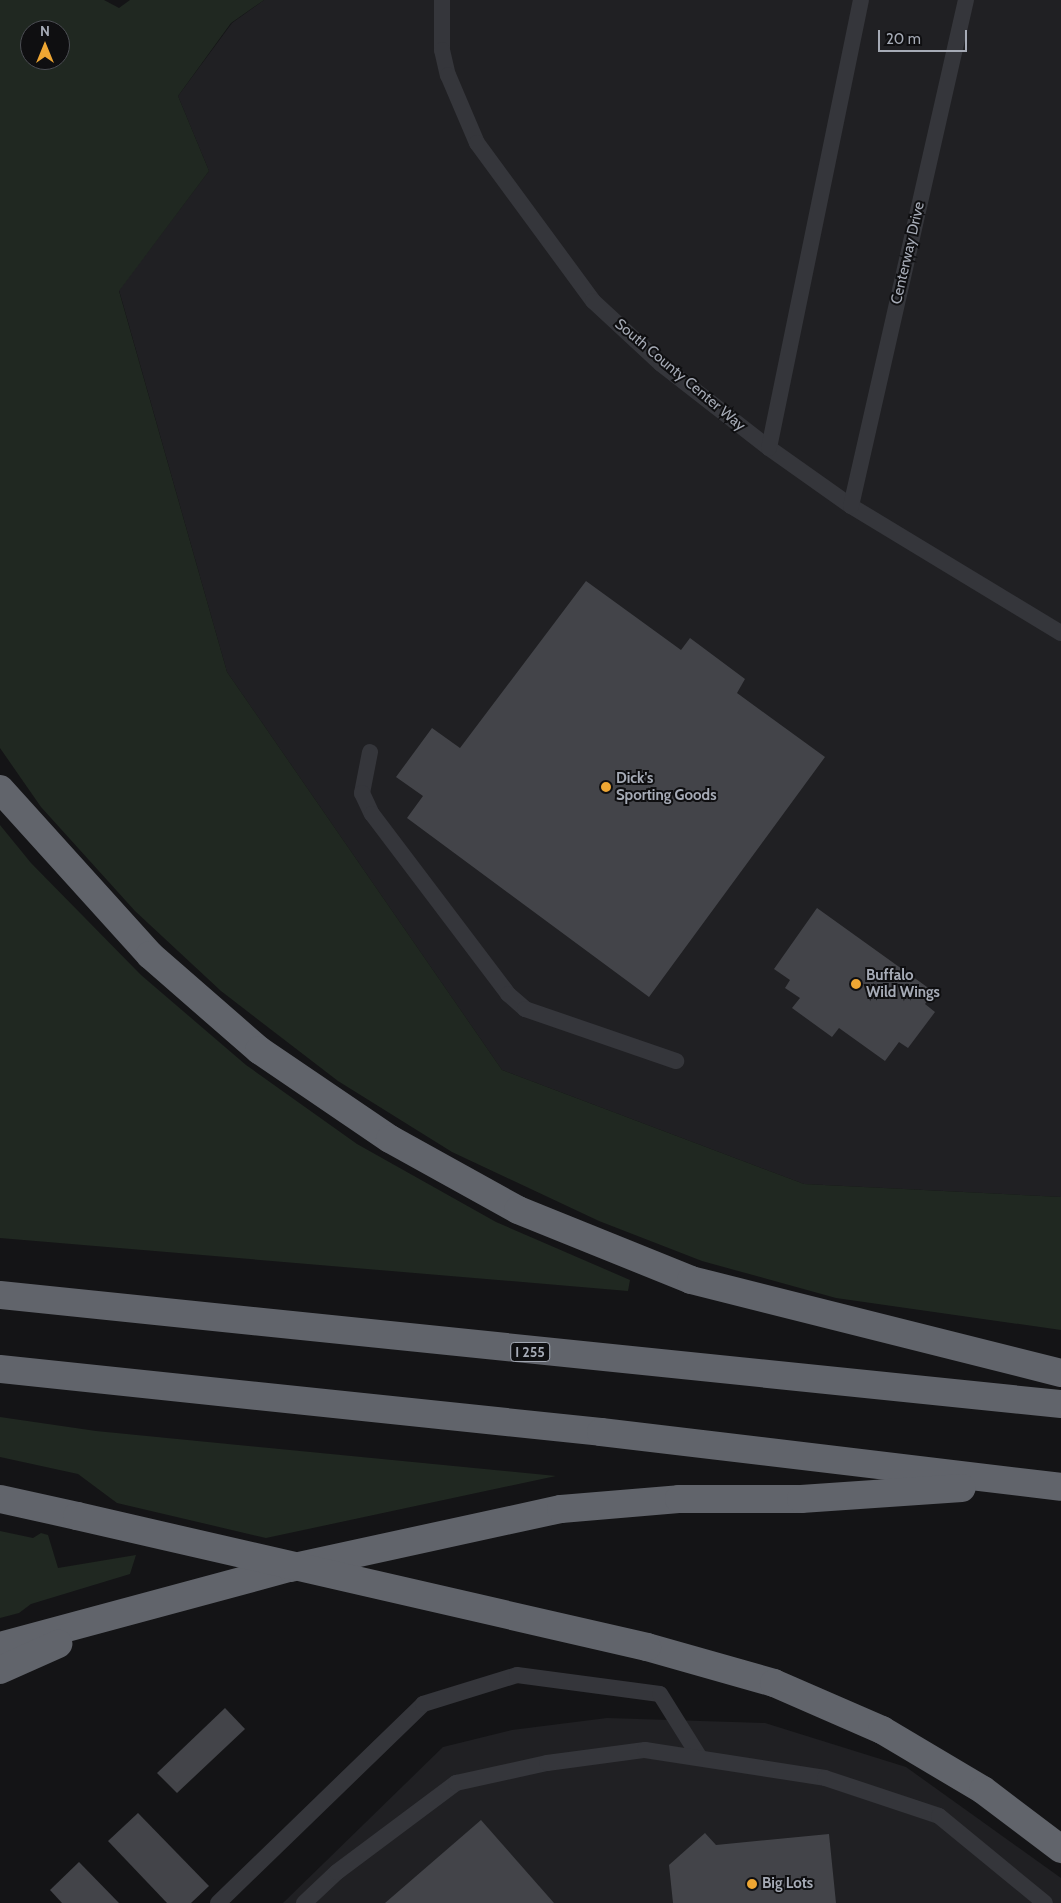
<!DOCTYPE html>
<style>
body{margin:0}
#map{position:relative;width:1061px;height:1903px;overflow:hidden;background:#141416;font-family:Cabin,sans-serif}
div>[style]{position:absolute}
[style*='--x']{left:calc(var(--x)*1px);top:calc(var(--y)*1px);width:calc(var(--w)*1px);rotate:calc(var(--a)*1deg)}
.built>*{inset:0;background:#202023}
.green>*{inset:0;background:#202821}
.building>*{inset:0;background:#434449}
.service>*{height:16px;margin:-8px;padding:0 8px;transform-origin:8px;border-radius:8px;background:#35363b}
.motorway>*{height:28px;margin:-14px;padding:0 14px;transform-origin:14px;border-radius:14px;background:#61646b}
.motorway-bridge>*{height:28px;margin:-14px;padding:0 14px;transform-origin:14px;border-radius:14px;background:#61646b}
.dots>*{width:14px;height:14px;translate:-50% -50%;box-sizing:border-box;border:2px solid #0f0f11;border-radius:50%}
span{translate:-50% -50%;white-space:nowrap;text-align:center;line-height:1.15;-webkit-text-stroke:4px #0f0f11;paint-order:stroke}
.shield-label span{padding:1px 4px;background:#0f0f11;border:1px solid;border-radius:4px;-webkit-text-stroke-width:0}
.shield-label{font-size:14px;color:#a6abb6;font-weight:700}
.street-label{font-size:15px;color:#a6abb6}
.poi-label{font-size:15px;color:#a6abb6;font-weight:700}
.left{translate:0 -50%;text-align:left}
.north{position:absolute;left:20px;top:20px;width:50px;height:50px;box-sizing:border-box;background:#0f0f11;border:1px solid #4b4d53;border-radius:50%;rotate:0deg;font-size:14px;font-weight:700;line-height:20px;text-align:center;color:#a6abb6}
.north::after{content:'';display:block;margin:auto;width:18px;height:22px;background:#eea633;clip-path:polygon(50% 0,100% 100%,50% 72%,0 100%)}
.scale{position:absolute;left:878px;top:30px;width:89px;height:22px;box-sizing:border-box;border:2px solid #a6abb6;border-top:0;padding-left:6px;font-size:15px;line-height:18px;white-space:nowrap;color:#a6abb6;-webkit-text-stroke:4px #0f0f11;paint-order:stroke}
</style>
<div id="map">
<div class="built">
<i style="clip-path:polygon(264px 0,1061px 0,1061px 1197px,804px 1184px,502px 1070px,227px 672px,119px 290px,209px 171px,178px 96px,232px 23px)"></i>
<i style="clip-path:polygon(607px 1718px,765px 1723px,906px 1767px,1061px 1878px,1061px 1903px,283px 1903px,443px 1747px,512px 1730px)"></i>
</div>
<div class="green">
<i style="clip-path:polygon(evenodd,0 0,104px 0,119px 8px,130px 0,264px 0,231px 23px,178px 96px,209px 171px,119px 291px,227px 672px,502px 1070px,804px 1184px,1061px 1197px,1061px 1330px,836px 1298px,702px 1261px,599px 1221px,452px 1152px,338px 1081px,221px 991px,135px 911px,41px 807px,0 748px,0 0,30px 30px,60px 30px,60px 60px,30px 60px,30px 30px)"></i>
<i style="clip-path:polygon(0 825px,31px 863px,141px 975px,246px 1065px,357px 1144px,496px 1222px,630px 1280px,628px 1291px,0 1238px)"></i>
<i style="clip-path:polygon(0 1417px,96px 1431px,556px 1476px,266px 1538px,117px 1503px,78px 1474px,0 1457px)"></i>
<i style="clip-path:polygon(0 1531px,33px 1538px,41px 1533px,48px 1535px,58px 1568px,136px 1555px,130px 1574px,31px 1604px,19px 1613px,0 1618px)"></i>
</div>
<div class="building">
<i style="clip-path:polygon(586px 581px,681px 650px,690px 638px,745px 679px,737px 693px,825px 757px,649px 997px,407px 818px,423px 796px,396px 777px,432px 728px,460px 748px)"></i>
<i style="clip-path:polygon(817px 908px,934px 992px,925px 1004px,935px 1012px,908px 1048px,899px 1042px,885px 1061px,839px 1028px,832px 1037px,792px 1008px,800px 998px,785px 988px,790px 980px,774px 969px)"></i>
<i style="clip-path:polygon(225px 1708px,245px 1729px,177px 1793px,157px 1773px)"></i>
<i style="clip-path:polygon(138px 1813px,209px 1886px,191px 1903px,167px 1903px,108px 1841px)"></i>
<i style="clip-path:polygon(481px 1820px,554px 1903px,385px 1903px)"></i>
<i style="clip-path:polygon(705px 1833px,716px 1845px,829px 1834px,836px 1903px,673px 1903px,669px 1865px)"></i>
<i style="clip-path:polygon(79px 1862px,119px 1903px,62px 1903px,50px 1890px)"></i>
</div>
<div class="service">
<i style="--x:442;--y:0;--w:50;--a:90"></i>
<i style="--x:442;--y:50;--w:26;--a:77"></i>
<i style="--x:448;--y:75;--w:74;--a:66.9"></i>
<i style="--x:477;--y:143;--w:196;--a:53.7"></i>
<i style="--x:593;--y:301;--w:93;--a:42.8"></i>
<i style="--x:661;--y:364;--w:137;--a:37.9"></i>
<i style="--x:769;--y:448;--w:100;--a:35.3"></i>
<i style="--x:851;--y:506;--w:245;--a:31.2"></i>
<i style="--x:769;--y:448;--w:457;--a:-78.4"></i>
<i style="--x:851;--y:506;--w:519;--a:-77.2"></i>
<i style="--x:370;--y:752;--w:42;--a:101"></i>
<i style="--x:362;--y:793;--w:23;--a:65"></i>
<i style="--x:372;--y:814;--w:226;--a:52.9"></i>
<i style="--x:508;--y:994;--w:23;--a:41"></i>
<i style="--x:525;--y:1009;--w:160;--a:19"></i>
<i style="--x:218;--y:1903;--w:286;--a:-44.1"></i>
<i style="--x:423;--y:1704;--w:98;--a:-17.1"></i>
<i style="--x:517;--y:1675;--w:144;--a:7.6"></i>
<i style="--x:660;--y:1694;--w:75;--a:58"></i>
<i style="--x:304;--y:1903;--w:45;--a:-43.2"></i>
<i style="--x:337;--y:1872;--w:149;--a:-36.8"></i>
<i style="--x:456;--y:1783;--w:93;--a:-12.4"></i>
<i style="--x:547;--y:1763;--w:99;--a:-7.6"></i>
<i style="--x:645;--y:1750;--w:182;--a:8.8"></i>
<i style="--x:825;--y:1778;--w:120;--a:18.4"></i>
<i style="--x:939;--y:1816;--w:137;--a:39.4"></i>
</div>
<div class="motorway">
<i style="--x:0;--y:789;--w:224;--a:47.9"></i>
<i style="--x:150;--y:955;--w:145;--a:41.1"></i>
<i style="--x:259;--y:1050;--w:158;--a:34.2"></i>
<i style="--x:390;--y:1139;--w:146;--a:29"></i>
<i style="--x:518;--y:1210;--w:187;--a:22"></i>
<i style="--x:691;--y:1280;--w:382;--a:14.1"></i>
<i style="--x:0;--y:1295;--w:1067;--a:5.87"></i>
<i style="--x:0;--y:1369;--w:604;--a:5.98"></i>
<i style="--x:601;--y:1432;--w:463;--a:6.8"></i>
<i style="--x:0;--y:1499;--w:79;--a:12.4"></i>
<i style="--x:0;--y:1646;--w:300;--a:-15.1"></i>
<i style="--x:290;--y:1568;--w:277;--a:-12.3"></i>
<i style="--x:561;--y:1509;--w:118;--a:-4.8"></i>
<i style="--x:679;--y:1499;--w:122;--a:0"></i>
<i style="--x:801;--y:1499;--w:161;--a:-3.9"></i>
<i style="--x:647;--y:1647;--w:132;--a:15.8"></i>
<i style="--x:774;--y:1683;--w:118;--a:23.5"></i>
<i style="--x:882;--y:1730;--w:117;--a:30.7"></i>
<i style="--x:983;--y:1790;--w:98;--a:37.1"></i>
<i style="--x:0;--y:1670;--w:64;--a:-24.1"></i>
</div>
<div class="motorway-bridge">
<i style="--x:77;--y:1516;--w:585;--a:12.94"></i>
</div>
<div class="dots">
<i style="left:606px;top:787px;background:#eea633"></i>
<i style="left:856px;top:984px;background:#eea633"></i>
<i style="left:752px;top:1884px;background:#eea633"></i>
</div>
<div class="shield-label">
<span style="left:530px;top:1352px">I 255</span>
</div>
<div class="street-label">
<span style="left:908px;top:253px;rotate:-77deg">Centerway Drive</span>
<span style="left:680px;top:375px;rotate:40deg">South County Center Way</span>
</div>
<div class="poi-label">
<span class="left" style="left:616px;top:787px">Dick's<br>Sporting Goods</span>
<span class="left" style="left:866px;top:984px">Buffalo<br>Wild Wings</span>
<span class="left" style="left:762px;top:1884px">Big Lots</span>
</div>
<div class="north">N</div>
<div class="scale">20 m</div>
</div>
